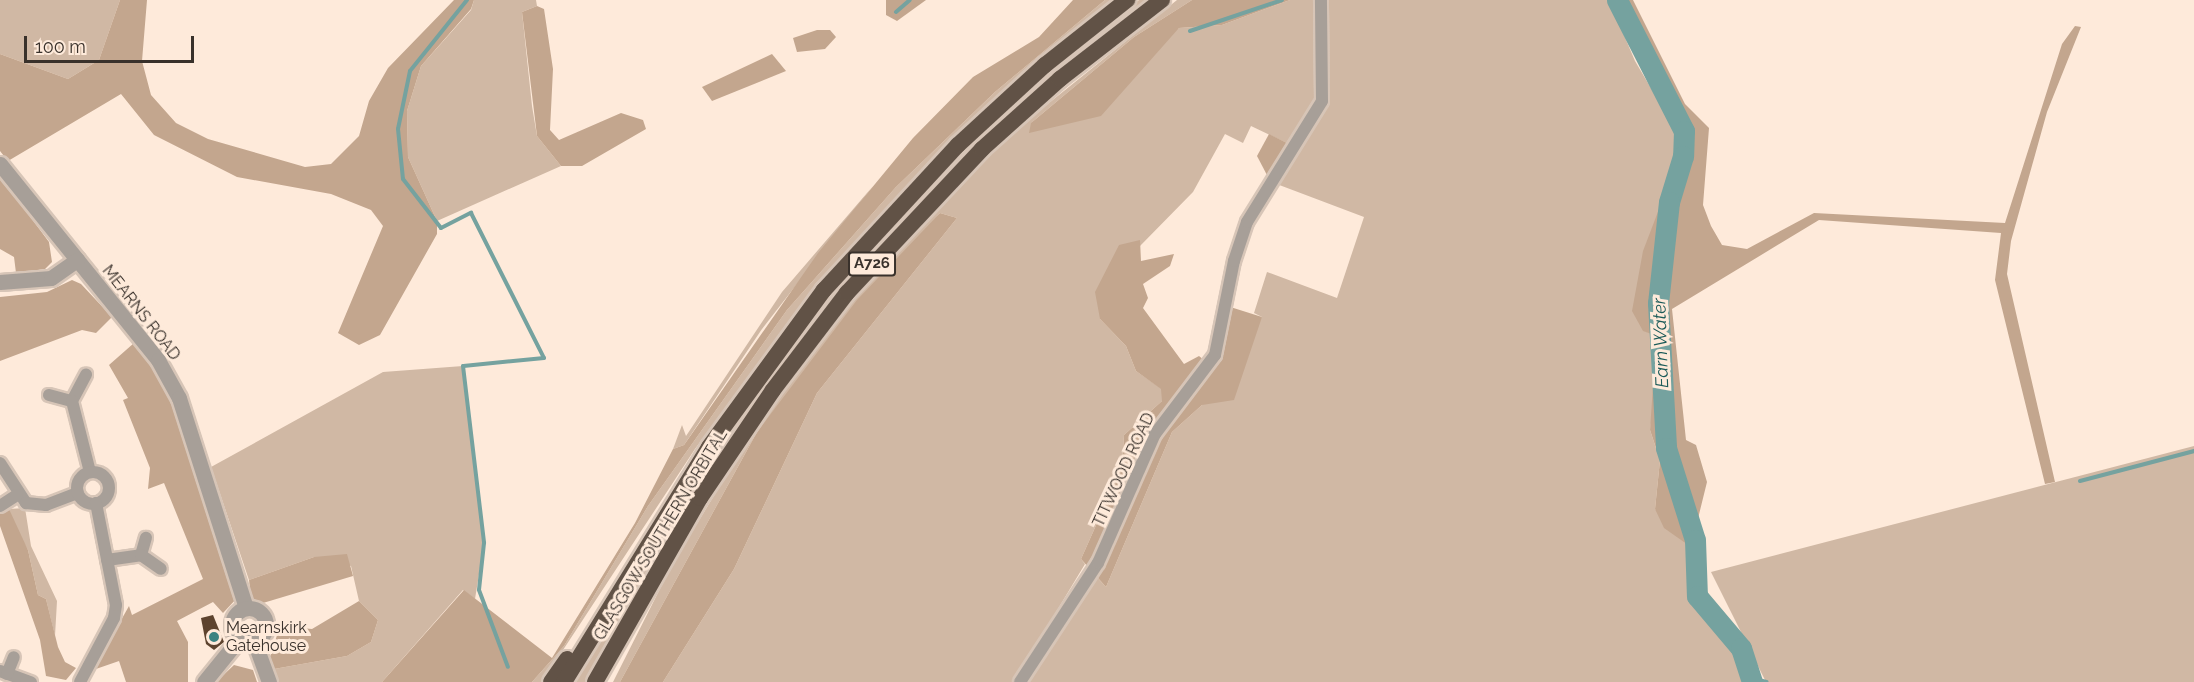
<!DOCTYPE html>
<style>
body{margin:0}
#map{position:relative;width:2194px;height:682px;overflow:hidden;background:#feeada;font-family:Raleway,sans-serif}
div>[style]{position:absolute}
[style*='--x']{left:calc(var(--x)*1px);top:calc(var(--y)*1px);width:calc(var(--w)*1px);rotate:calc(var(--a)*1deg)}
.green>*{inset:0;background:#d0b8a4}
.forest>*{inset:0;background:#c3a68e}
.stream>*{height:4px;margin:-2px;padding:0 2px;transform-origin:2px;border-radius:2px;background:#75a29f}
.river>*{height:21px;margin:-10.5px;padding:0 10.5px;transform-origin:10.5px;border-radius:10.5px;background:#75a29f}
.building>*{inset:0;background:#5d432e}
.roads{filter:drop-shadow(2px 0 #d7c5b7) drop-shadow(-2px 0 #d7c5b7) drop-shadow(0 2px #d7c5b7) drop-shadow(0 -2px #d7c5b7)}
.minor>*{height:12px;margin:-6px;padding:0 6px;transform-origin:6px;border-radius:6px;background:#a79f98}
.minor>.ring{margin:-6px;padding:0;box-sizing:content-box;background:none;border:12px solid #a79f98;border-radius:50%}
.tertiary>*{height:15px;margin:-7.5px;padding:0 7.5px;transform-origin:7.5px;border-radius:7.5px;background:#a79f98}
.tertiary>.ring{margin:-7.5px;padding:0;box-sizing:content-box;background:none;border:15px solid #a79f98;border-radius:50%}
.trunk>*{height:16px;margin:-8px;padding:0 8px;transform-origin:8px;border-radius:8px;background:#615246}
.dots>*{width:16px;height:16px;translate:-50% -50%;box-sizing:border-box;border:3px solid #feeada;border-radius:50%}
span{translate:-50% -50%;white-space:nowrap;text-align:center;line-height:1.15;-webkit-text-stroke:6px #feeada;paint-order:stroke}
.shield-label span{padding:2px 4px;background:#feeada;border:2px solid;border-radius:4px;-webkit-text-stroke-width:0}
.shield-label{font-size:15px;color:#39312b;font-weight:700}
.street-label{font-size:16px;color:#39312b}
.poi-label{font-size:16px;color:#39312b}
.left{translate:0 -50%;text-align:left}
.water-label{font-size:18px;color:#1b5a58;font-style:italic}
.scale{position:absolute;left:24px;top:36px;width:170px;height:27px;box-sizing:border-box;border:3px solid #39312b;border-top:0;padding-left:8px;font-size:18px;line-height:21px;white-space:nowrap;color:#39312b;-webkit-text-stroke:4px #feeada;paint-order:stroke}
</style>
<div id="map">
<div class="green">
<i style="clip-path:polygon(0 0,120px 0,99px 60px,68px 79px,0 54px)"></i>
<i style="clip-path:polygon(474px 0,536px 0,537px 6px,522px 12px,532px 106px,537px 136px,561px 166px,437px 221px,408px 157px,407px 111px,421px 66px,471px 10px)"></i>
<i style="clip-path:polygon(1105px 0,1116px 0,987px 105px,817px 284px,695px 449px,542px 682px,532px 682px,564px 646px,648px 506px,787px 310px,896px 187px,995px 92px)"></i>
<i style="clip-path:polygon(1139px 0,1148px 0,972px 147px,897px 224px,802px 335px,699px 486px,586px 682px,574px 682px,665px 527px,749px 400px,827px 299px,923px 189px,1020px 97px)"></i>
<i style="clip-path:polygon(1177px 0,1192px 0,1134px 37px,1031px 123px,1179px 28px,1222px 25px,1290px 0,1316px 0,1318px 100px,1289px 144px,1251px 126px,1243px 143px,1225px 134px,1193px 192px,1140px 246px,1140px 241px,1100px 319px,1126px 346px,1136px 371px,1162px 389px,1162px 401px,1124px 435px,1122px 467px,1081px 559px,1085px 564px,1014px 682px,663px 682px,734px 569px,817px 393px,957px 218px,940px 213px,757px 432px,620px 682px,613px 682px,672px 565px,747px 441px,851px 300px,947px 195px,1014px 131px)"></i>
<i style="clip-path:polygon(1327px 0,1609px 0,1635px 61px,1679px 136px,1680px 154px,1664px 192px,1643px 330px,1654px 335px,1658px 371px,1650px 430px,1660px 460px,1655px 509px,1691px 547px,1692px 596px,1731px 642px,1747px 682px,1028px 682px,1095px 575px,1106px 587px,1172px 432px,1202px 405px,1262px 317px,1254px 313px,1267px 272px,1337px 298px,1364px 217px,1274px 183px,1324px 110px)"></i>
<i style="clip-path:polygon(873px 186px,762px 329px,684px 445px,673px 449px,682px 425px,686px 436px,782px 292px)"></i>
<i style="clip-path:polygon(463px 366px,484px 543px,475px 599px,463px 590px,382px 682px,279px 682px,274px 669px,347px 656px,371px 642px,378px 620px,359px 601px,351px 566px,314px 557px,249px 580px,211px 467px,383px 372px)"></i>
<i style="clip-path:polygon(2194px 446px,2194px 682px,1766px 682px,1711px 572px)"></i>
<i style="clip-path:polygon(25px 508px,31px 546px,57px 601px,55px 636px,46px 599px,38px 595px,28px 550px,11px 519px,9px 509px)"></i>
</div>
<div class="forest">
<i style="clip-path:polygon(120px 0,147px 0,142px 61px,151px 95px,176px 123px,208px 139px,305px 167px,331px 164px,359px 136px,369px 101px,388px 68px,454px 0,474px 0,471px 9px,421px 66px,407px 111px,408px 157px,437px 221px,437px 234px,380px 335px,359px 345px,338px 333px,383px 226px,371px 210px,331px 194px,237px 177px,154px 135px,121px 94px,8px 161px,0 151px,0 54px,68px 79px,99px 60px)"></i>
<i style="clip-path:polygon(886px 0,926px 0,897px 21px,886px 15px)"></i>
<i style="clip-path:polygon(1073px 0,1105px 0,995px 92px,896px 187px,787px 310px,648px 506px,564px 646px,532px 682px,382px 682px,464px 590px,552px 658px,635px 523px,673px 449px,684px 445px,818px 253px,913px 138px,973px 77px,1039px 37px)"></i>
<i style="clip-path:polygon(1192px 0,1290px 0,1222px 25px,1179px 28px,1101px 116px,1029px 133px,1031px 123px,1134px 37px)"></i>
<i style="clip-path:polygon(1621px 0,1633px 0,1685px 104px,1709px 128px,1703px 205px,1711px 226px,1722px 245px,1747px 249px,1814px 213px,2005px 223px,2062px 44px,2075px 26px,2081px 27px,2047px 112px,2011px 241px,2007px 274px,2055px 482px,2045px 484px,1995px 280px,2001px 233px,1819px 220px,1672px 309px,1686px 440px,1696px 445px,1707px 482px,1691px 547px,1664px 528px,1655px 509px,1660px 460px,1650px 430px,1654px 371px,1658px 371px,1654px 335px,1643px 331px,1632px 311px,1643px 251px,1680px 154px,1686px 157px,1687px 134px)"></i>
<i style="clip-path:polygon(537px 6px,544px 9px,553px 69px,550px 130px,559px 140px,621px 113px,643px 120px,646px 129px,582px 166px,561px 166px,537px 136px,522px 12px)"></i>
<i style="clip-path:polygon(817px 30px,830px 30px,836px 37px,825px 49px,797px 52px,793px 38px)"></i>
<i style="clip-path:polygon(772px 54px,786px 71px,712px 101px,702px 87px)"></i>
<i style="clip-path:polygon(1269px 134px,1289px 144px,1268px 177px,1257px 156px)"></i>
<i style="clip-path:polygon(0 176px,49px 242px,52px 262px,45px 269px,16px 273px,14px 257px,0 249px)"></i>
<i style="clip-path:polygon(940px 213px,957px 218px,817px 393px,734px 569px,663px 682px,620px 682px,757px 432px,857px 300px)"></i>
<i style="clip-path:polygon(1140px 240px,1141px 261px,1174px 254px,1170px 266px,1143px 284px,1148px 298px,1143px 308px,1184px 364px,1199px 356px,1210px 365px,1224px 305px,1262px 317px,1234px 400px,1202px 405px,1172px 432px,1106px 587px,1081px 559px,1122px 467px,1124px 435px,1162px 401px,1161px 389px,1136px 371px,1126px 346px,1100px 319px,1095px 292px,1119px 245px)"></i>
<i style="clip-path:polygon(72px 280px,81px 284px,112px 317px,96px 333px,82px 330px,0 361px,0 297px,47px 292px)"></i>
<i style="clip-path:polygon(134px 343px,160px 375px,171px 399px,238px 597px,223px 613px,213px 602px,177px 621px,188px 642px,188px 682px,126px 682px,119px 661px,93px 670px,129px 606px,132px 615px,203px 579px,164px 483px,148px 489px,150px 468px,123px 400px,128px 398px,109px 365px)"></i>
<i style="clip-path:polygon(9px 509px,28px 550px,38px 595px,46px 599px,58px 647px,65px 662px,76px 668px,66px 680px,46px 676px,40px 640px,0 526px,0 514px)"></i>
<i style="clip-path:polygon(347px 554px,353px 576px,263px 603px,251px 598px,249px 580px,314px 557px)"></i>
<i style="clip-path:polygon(359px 601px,378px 620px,371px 642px,347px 656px,274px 669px,269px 660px,280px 626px,312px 629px)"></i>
<i style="clip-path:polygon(234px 665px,253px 670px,257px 682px,216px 682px)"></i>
</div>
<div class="stream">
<i style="--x:467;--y:0;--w:91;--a:128.8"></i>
<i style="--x:410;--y:71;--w:59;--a:101.7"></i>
<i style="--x:398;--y:129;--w:50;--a:84.3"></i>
<i style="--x:403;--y:179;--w:62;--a:52.2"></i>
<i style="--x:441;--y:228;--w:34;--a:-27"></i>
<i style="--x:471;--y:213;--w:162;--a:63.3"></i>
<i style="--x:544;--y:358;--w:81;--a:174.4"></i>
<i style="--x:463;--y:366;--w:178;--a:83.2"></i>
<i style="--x:484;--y:543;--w:47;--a:96.1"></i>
<i style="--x:479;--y:590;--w:82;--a:69.4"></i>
<i style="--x:896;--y:12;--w:18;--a:-41"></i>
<i style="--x:1190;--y:31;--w:97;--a:-18.6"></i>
<i style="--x:2080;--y:481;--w:118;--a:-14.7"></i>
<i style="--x:1751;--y:678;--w:16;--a:14"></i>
</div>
<div class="river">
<i style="--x:1617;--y:0;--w:147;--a:62.9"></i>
<i style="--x:1684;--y:131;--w:25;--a:92"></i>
<i style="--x:1683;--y:156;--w:48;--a:106.9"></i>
<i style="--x:1669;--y:202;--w:102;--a:96.2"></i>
<i style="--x:1658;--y:303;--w:145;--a:86.8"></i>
<i style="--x:1666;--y:448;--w:96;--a:72.5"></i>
<i style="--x:1695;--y:540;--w:56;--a:88"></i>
<i style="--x:1697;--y:596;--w:68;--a:49.8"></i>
<i style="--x:1741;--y:648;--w:36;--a:72"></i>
</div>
<div class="building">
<i style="clip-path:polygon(213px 615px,224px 642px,214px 650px,206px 644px,201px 618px)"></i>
</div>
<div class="roads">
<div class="minor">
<i style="--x:49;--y:395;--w:24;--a:15"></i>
<i style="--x:72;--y:401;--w:30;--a:-62"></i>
<i style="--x:72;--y:401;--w:73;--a:75.8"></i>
<i style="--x:0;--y:463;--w:48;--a:57"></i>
<i style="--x:26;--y:503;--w:20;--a:6"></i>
<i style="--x:46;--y:505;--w:34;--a:-21"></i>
<i class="ring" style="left:77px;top:472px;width:20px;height:20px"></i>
<i style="--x:0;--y:506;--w:20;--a:-33"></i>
<i style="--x:141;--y:555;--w:18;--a:-74"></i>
<i style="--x:107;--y:560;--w:34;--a:-8"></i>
<i style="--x:141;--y:555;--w:24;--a:35"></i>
<i style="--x:0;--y:671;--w:33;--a:20"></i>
<i style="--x:7;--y:674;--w:18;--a:-68"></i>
<i style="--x:80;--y:682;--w:72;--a:-62"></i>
<i style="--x:114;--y:618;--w:13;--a:-81"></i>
<i style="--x:116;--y:605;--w:104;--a:-101.1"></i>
<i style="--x:1020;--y:682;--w:142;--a:-56.8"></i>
<i style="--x:1098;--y:563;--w:141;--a:-66.2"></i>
<i style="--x:1155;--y:434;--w:99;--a:-52.8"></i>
<i style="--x:1215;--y:355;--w:96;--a:-78.6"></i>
<i style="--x:1234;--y:261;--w:41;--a:-71.6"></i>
<i style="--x:1247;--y:222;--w:142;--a:-58.2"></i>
<i style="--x:1322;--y:101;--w:101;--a:-90.6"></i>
</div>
<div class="tertiary">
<i style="--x:0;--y:164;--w:252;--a:51.1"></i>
<i style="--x:158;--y:360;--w:43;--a:61.1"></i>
<i style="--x:179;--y:398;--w:220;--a:72.3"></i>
<i style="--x:0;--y:282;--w:51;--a:-4.5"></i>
<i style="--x:51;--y:278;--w:32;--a:-35"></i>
<i class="ring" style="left:232px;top:608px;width:19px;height:19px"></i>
<i style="--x:254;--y:641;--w:44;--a:69.9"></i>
<i style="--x:204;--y:682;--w:55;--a:-50.9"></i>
</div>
<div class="trunk">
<i style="--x:551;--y:682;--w:28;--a:-55"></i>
<i style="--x:564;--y:682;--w:276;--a:-58.3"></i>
<i style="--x:709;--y:447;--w:195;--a:-53.8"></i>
<i style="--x:824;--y:290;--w:197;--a:-47.3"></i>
<i style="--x:958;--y:145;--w:118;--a:-42.6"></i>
<i style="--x:1045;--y:65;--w:105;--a:-38.4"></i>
<i style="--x:595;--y:682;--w:212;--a:-60.3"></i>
<i style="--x:700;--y:498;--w:130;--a:-55.9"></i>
<i style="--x:773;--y:390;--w:122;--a:-52.7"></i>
<i style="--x:847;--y:293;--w:197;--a:-46.8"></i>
<i style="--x:982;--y:149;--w:105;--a:-41.9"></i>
<i style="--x:1060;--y:79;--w:129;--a:-37.8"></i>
</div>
</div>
<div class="dots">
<i style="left:214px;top:637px;background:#3b8381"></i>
</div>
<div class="shield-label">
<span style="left:872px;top:264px">A726</span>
</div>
<div class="street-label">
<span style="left:141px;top:313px;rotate:52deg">MEARNS ROAD</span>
<span style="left:1124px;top:470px;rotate:-65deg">TITWOOD ROAD</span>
<span style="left:661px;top:535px;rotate:-59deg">GLASGOW SOUTHERN ORBITAL</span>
</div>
<div class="poi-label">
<span class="left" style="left:226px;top:637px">Mearnskirk<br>Gatehouse</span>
</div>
<div class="water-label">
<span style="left:1661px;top:343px;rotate:-92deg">Earn Water</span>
</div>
<div class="scale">100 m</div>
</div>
